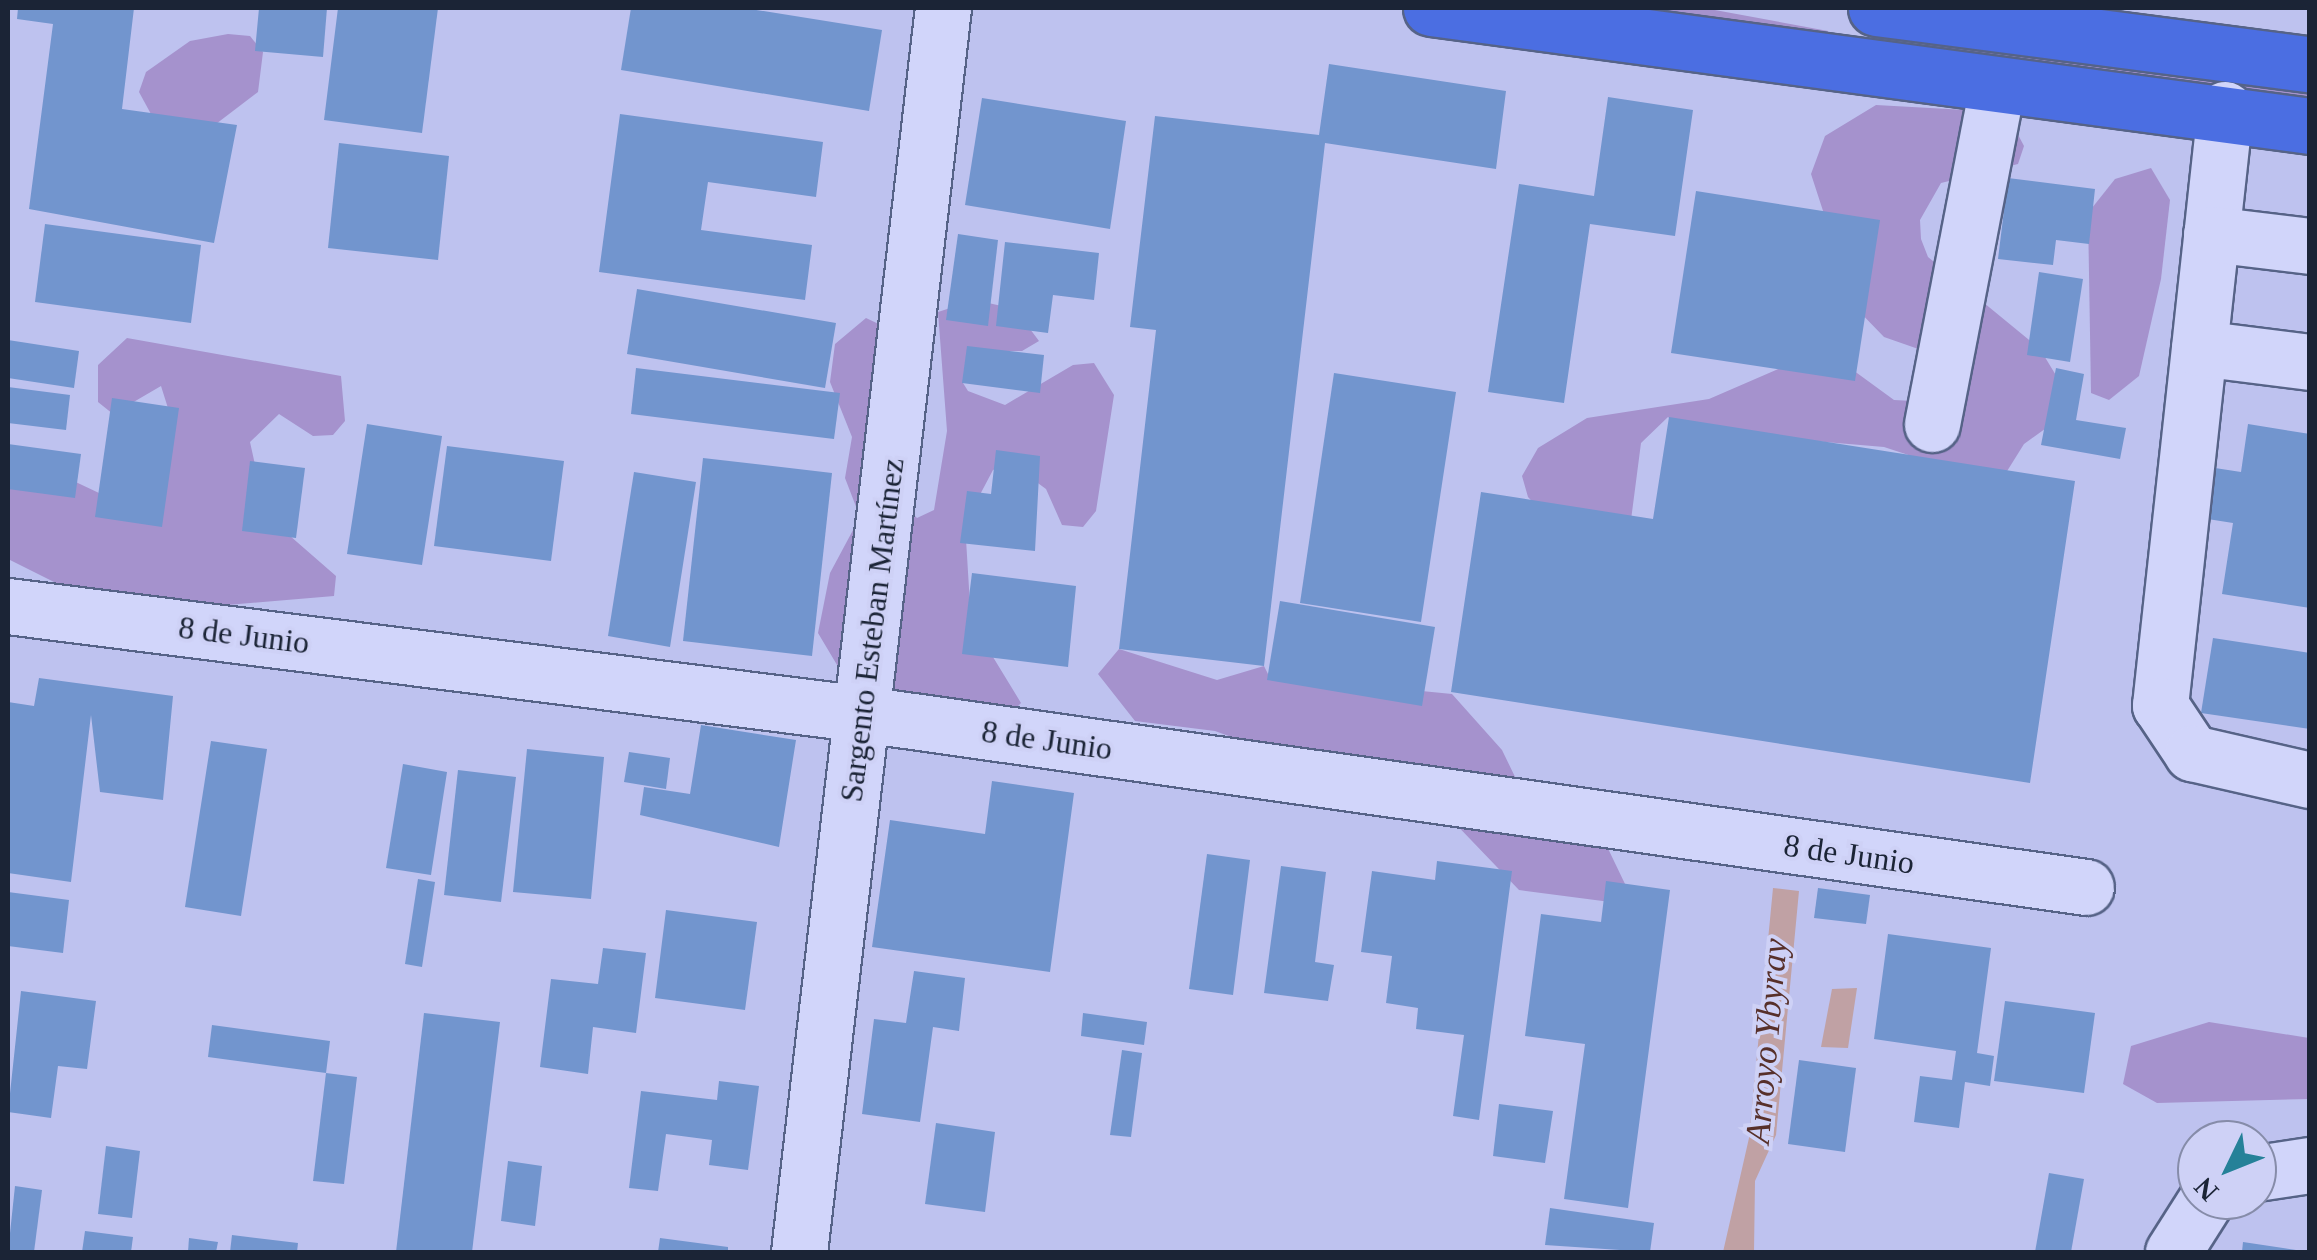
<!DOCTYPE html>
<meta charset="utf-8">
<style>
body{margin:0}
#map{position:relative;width:2317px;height:1260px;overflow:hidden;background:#bec2ef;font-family:Georgia,serif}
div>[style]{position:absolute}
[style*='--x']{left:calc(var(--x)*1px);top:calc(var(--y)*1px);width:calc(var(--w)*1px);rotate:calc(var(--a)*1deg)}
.green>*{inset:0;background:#a592cd}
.water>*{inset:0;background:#c0a1a4}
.building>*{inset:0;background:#7295ce}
.roads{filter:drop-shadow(2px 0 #566387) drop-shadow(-2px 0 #566387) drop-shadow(0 2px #566387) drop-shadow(0 -2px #566387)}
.minor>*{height:55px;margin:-27.5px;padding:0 27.5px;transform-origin:27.5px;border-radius:27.5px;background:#d1d5fa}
.highway>*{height:55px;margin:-27.5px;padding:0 27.5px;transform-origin:27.5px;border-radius:27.5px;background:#4b6ee2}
span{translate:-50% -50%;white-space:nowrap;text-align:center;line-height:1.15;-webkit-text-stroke:8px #ced1f6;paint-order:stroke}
.street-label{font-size:32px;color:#1b2436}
.water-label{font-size:35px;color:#57302a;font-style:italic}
.frame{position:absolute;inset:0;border:10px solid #1b2436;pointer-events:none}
.north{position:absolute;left:2177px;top:1120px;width:100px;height:100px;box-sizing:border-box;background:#ced1f6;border:2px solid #868ca9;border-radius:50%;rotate:227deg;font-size:28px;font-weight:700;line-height:40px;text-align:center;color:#1b2436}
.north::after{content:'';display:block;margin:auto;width:35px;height:45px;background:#258198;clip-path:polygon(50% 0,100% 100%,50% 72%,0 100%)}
</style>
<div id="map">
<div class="green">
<i style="clip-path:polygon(1546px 8px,1704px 8px,1828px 31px,1827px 37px)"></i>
<i style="clip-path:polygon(228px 34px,250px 36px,263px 52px,258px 92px,212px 127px,158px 127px,139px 92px,146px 72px,190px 41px)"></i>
<i style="clip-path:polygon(1930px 40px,2309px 90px,2309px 110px,1925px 51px)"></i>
<i style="clip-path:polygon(1876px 105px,1984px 111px,2015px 129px,2024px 146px,2018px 164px,1941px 183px,1920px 220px,1921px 239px,1928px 257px,2040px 349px,2060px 382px,2056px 421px,2024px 444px,2004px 476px,1985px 480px,1884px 447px,1683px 430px,1668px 417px,1641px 443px,1631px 520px,1572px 544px,1528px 497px,1522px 476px,1538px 448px,1587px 418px,1709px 399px,1785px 366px,1846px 365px,1894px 400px,1913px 401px,1927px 352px,1884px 337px,1854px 306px,1811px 174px,1825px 136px)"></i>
<i style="clip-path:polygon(2151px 168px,2170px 200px,2161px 279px,2139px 376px,2109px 400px,2091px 393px,2088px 213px,2115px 179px)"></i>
<i style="clip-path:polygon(975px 300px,1015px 309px,1039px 341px,1022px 351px,981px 351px,963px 383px,968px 391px,1005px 405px,1073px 365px,1094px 363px,1114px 395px,1096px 511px,1083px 527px,1062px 525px,1046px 489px,1012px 464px,993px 470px,965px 523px,971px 621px,1021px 703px,1008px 716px,849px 685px,818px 633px,830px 573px,860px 517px,845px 478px,852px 437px,830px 382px,835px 344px,866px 318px,885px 327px,903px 504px,917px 518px,934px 510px,947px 431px,938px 312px)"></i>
<i style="clip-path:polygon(127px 338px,341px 376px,345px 421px,333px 435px,313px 436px,279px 414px,250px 442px,266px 515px,336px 576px,334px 596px,204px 607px,76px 593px,8px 559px,8px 450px,99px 493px,173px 424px,161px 386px,113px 414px,98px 402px,98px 365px)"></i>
<i style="clip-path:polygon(1119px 649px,1217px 680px,1264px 666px,1269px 676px,1452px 694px,1502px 750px,1518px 783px,1601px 834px,1626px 886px,1618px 903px,1519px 890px,1448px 816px,1215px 731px,1135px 721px,1098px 674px)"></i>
<i style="clip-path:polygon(2209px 1022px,2309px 1038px,2309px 1099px,2157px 1103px,2123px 1084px,2131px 1046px)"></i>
</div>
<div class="water">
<i style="clip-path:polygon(1773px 888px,1799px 891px,1776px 1135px,1755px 1181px,1754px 1252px,1723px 1252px,1749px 1138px)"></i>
<i style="clip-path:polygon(1857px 988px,1848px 1048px,1821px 1047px,1832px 989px)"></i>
</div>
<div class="building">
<i style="clip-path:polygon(18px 8px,134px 8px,122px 109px,237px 125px,214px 243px,29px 209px,53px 24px,17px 19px)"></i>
<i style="clip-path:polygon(259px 8px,327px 8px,323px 57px,255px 51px)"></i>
<i style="clip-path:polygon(338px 8px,438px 8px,422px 133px,324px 120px)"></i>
<i style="clip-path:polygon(631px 8px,744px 8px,882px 30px,869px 111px,621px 70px)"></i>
<i style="clip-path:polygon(1329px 64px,1506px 91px,1496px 169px,1325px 143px,1264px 666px,1119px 649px,1156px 330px,1130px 327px,1155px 116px,1319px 135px)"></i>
<i style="clip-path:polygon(1608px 97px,1693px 110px,1675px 236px,1590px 224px,1564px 403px,1488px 392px,1519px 184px,1594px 196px)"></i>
<i style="clip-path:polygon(982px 98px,1126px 121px,1110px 229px,965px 205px)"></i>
<i style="clip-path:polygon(620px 114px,823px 142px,816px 197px,708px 182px,701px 230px,812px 245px,805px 300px,599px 272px)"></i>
<i style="clip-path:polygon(339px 143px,449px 156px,438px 260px,328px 248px)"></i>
<i style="clip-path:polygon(2008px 178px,2095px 189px,2089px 244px,2056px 240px,2053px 265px,1998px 259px)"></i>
<i style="clip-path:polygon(1696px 191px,1880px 220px,1855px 381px,1671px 353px)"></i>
<i style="clip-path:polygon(45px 224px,201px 245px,191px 323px,35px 302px)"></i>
<i style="clip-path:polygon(958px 234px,998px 240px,988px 326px,946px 320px)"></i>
<i style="clip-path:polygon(1005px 242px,1099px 253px,1094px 300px,1053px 295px,1048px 333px,996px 326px)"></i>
<i style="clip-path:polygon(2039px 272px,2083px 279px,2070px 362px,2027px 355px)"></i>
<i style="clip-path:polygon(637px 289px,836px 323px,825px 388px,627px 354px)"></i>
<i style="clip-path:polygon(8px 340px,79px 351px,74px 388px,8px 378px)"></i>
<i style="clip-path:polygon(967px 346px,1044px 355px,1040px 393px,962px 383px)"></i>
<i style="clip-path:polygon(636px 368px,840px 393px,834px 439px,631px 414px)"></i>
<i style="clip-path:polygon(2056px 368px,2084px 374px,2076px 420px,2126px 428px,2120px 459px,2041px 445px)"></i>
<i style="clip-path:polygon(1334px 373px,1456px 392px,1421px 622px,1300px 603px)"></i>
<i style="clip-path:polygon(8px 387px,70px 395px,66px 430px,8px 423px)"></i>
<i style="clip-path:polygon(112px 398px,179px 408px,162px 527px,95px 517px)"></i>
<i style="clip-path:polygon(1669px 417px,2075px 481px,2030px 783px,1451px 692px,1481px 492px,1653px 519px)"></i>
<i style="clip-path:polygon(367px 424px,442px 436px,422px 565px,347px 554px)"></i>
<i style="clip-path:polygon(2248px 424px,2310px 434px,2310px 608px,2222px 594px,2233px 523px,2195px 517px,2202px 466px,2241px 472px)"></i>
<i style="clip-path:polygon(8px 444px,81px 454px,75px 498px,8px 489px)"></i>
<i style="clip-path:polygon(447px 446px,564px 461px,551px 561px,434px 546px)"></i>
<i style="clip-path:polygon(996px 450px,1040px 456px,1035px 551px,960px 543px,967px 491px,991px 494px)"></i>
<i style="clip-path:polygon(703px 458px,832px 473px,812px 656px,683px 641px)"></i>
<i style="clip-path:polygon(250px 461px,305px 468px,296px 538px,242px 531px)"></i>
<i style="clip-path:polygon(634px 472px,696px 482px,670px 647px,608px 636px)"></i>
<i style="clip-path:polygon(972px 573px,1076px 586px,1068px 667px,962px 654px)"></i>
<i style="clip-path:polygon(1280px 601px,1435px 627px,1422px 706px,1267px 680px)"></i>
<i style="clip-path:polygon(2213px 638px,2310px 653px,2310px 729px,2201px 713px)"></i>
<i style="clip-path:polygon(39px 678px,173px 696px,163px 800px,100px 792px,91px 715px,71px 882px,8px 873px,8px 702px,34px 706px)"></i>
<i style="clip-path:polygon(701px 725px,796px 740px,779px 847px,640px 815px,644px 787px,690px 794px)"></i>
<i style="clip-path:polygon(211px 741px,267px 749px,241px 916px,185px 907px)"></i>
<i style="clip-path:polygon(527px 749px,604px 757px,591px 899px,513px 892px)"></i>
<i style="clip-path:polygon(629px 752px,670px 758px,666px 789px,624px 782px)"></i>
<i style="clip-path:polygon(403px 764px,447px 772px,431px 875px,386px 868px)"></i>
<i style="clip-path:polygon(458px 770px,516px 777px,501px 902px,444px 895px)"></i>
<i style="clip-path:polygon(992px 781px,1074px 793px,1050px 972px,872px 947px,890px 820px,985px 834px)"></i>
<i style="clip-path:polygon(1207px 854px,1250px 860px,1233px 995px,1189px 989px)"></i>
<i style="clip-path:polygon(1437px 861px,1512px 871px,1479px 1120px,1453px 1116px,1464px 1035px,1416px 1029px,1418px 1008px,1386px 1003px,1392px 956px,1361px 952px,1372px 871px,1435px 880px)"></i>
<i style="clip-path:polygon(1281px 866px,1326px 872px,1315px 962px,1334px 965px,1328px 1001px,1264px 993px)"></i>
<i style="clip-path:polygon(418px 879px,435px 882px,422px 967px,405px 964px)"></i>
<i style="clip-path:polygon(1606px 881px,1670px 890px,1628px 1208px,1564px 1199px,1585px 1044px,1525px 1036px,1541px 914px,1601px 922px)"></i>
<i style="clip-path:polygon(1818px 888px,1870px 895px,1866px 924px,1814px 918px)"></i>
<i style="clip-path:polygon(8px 892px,69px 900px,63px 953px,8px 946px)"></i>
<i style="clip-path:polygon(666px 910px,757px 922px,745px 1010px,655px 998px)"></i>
<i style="clip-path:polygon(1888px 934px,1991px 948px,1977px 1053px,1994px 1056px,1990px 1086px,1965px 1082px,1959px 1128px,1914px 1122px,1920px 1076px,1952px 1080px,1956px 1051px,1874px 1039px)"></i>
<i style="clip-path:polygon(603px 948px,646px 953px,636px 1033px,593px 1027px,588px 1074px,540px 1067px,551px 979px,598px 984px)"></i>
<i style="clip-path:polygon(914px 971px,965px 978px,959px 1031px,933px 1027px,920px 1122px,862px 1114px,874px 1019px,906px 1023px)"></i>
<i style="clip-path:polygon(21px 991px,96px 1001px,87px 1069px,58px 1066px,51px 1118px,8px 1112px)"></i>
<i style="clip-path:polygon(2005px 1001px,2095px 1013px,2084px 1093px,1994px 1081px)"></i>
<i style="clip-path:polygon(424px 1013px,500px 1022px,472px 1252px,396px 1252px)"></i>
<i style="clip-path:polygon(1083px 1013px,1147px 1022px,1144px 1045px,1081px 1036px)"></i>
<i style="clip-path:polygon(212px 1025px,330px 1041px,326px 1073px,208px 1057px)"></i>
<i style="clip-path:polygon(1122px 1050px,1142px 1053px,1131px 1137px,1110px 1135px)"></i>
<i style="clip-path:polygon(1799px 1060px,1856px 1068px,1845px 1152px,1788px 1144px)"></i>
<i style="clip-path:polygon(326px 1073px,357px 1077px,344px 1184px,313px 1181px)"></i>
<i style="clip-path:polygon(719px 1081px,759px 1086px,748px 1170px,709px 1165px,712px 1140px,666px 1134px,658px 1191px,629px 1188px,641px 1091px,717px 1100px)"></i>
<i style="clip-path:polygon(1499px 1104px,1553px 1111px,1545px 1163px,1493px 1156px)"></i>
<i style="clip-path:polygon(936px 1123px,995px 1132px,985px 1212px,925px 1204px)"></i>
<i style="clip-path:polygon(106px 1146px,140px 1151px,132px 1218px,98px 1214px)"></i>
<i style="clip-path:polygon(508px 1161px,542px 1166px,535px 1226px,501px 1221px)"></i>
<i style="clip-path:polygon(2049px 1173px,2084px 1179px,2071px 1252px,2035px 1252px)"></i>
<i style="clip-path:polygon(15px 1186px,42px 1190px,34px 1252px,8px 1252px)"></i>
<i style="clip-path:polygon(1550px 1208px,1654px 1223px,1650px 1252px,1545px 1245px)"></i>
<i style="clip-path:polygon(85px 1231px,133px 1237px,131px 1252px,82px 1252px)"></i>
<i style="clip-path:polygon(232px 1235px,298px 1243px,297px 1252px,230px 1252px)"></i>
<i style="clip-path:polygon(189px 1238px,218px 1242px,216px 1252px,188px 1252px)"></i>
<i style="clip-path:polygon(660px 1238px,728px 1247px,728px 1252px,658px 1252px)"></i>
<i style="clip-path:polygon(2243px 1242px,2296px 1250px,2296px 1252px,2242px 1252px)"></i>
</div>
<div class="roads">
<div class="minor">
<i style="--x:2225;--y:109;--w:600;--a:96.22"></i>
<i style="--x:2160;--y:705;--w:58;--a:56.3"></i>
<i style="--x:2192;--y:753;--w:121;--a:12.9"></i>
<i style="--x:2211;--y:234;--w:100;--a:6.9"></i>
<i style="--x:2199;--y:348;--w:112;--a:7.2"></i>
<i style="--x:1932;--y:424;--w:345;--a:-79.1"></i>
<i style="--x:8;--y:606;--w:862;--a:7.2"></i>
<i style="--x:863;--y:714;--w:1235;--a:8.05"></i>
<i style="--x:2257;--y:1173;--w:54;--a:-8.6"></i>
<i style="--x:799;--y:1252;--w:1252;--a:-83.4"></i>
<i style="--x:2173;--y:1252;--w:62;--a:-57.6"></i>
</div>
<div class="highway">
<i style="--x:1431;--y:8;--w:887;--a:7.65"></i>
<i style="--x:1876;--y:8;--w:438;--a:7.4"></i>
</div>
</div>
<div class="street-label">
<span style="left:872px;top:630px;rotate:-83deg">Sargento Esteban Martínez</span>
<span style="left:244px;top:635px;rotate:7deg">8 de Junio</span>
<span style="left:1047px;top:740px;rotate:8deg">8 de Junio</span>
<span style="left:1849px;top:854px;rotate:8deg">8 de Junio</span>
</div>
<div class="water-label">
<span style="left:1767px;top:1041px;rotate:-85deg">Arroyo Ybyray</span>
</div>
<div class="frame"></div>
<div class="north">N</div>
</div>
